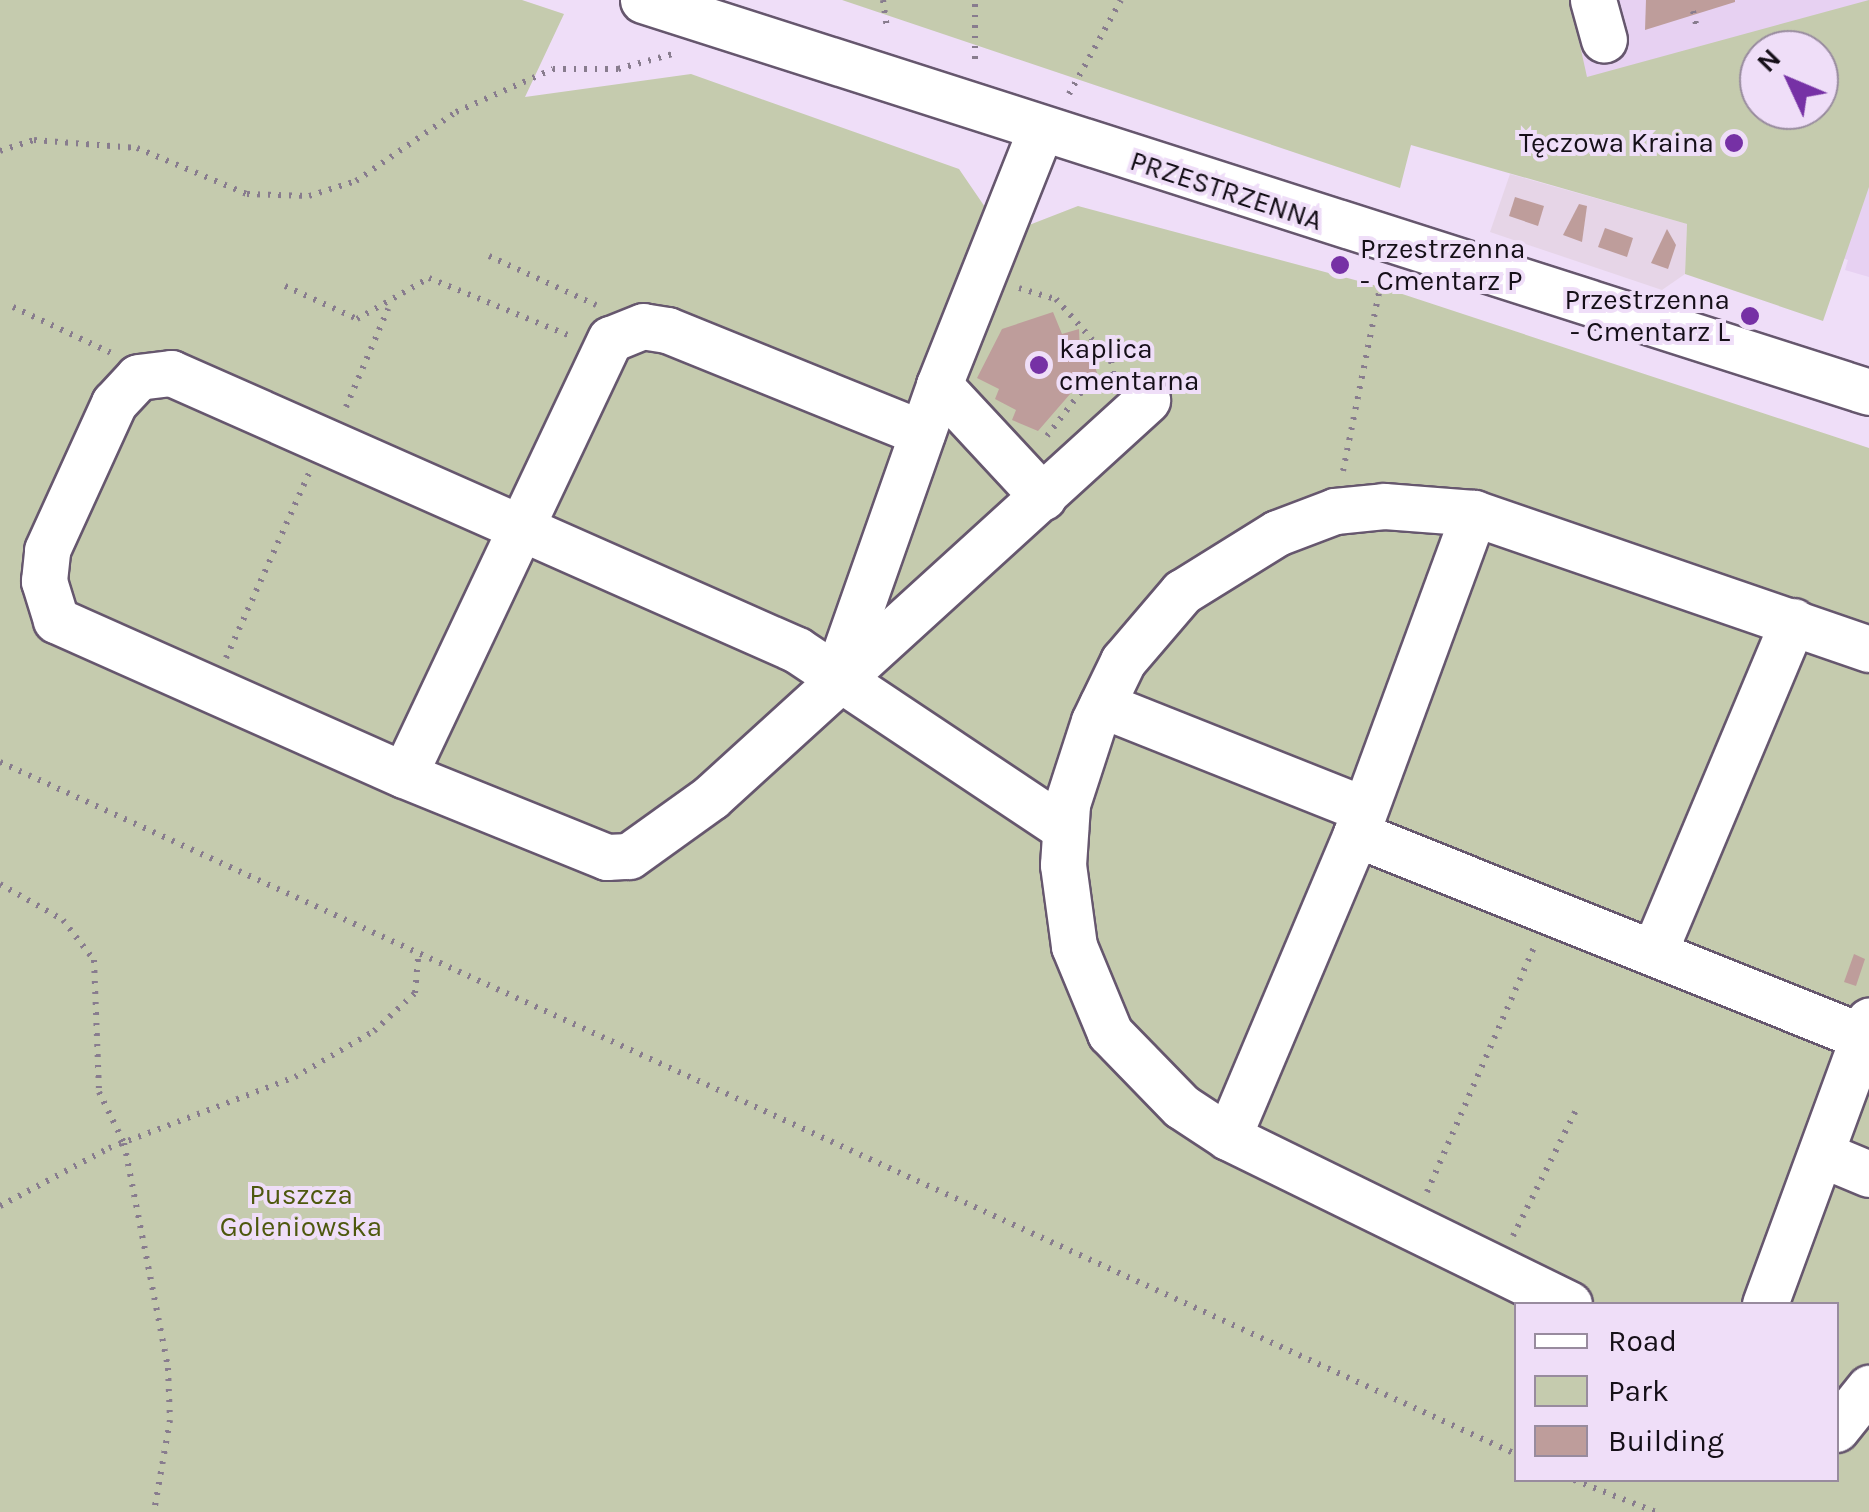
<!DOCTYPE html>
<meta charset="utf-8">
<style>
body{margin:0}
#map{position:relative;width:1869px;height:1512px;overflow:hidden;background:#efdef8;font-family:Karla,sans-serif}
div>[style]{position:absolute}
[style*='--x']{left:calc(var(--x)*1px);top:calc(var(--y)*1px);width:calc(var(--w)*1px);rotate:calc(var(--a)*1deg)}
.commercial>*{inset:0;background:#e6d5e7}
.built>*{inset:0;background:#e7d1f2}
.green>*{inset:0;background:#c5cbae}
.building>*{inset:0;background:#be9d9b}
.path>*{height:6px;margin-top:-3px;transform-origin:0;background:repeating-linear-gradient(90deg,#887c8e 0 2.5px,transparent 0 10.5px)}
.roads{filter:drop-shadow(2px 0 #66576e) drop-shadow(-2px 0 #66576e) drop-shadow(0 2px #66576e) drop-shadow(0 -2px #66576e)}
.minor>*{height:45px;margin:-22.5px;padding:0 22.5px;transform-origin:22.5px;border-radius:22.5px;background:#fff}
.dots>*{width:28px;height:28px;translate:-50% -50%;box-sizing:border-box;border:5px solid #efdef8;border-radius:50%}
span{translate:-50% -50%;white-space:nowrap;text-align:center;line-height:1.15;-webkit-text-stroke:8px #efdef8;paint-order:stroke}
.poi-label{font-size:28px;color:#150f18}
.right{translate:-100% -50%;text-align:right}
.left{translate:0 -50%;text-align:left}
.street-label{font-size:28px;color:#150f18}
.park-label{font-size:28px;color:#4e580e}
.legend{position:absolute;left:1514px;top:1302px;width:325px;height:180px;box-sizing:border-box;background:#efdef8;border:2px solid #988b9e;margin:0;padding:12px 18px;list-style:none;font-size:30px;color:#150f18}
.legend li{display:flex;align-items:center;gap:20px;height:50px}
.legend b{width:50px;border:2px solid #988b9e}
.north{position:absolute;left:1739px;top:30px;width:100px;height:100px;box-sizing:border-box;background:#efdef8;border:2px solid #988b9e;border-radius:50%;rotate:314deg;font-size:28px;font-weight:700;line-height:40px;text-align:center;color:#150f18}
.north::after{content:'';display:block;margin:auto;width:35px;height:45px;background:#7631a5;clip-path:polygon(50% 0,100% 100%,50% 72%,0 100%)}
</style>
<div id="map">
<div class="commercial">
<i style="clip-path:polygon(1510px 174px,1687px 224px,1685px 274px,1662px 290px,1490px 232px)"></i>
</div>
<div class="built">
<i style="clip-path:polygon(evenodd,1570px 0,1869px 0,1869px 277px,1845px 270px,1848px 260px,1606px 176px,1570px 0,1759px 50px,1819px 50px,1819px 110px,1759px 110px,1759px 50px)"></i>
</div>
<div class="green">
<i style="clip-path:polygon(evenodd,0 0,522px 0,564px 14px,525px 97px,691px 74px,959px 169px,987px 210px,1024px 227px,1078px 206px,1381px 287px,1869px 448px,1869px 1512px,0 1512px,0 0,1516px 1304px,1836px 1304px,1836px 1480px,1516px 1480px,1516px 1304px)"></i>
<i style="clip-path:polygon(evenodd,842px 0,1570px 0,1587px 77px,1869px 0,1869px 187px,1823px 321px,1685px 274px,1687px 224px,1411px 145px,1400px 188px,842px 0,1759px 50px,1819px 50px,1819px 110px,1759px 110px,1759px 50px)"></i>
</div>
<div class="building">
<i style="clip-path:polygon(1646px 0,1735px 0,1735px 2px,1645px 30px)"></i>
<i style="clip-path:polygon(1515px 197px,1544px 206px,1538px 226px,1509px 216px)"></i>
<i style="clip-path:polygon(1579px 204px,1587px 206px,1582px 242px,1563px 235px)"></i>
<i style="clip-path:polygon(1605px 228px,1633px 238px,1627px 257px,1598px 247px)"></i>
<i style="clip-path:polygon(1667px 229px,1676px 245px,1668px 269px,1651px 263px)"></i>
<i style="clip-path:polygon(1053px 312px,1062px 334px,1079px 329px,1080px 354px,1090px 351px,1099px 379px,1077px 386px,1038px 431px,1012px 420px,1016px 410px,995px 399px,999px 389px,977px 378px,1002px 329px)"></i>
<i style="clip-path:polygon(1854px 954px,1865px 959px,1856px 986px,1844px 982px)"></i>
</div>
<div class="path">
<i style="--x:883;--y:0;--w:29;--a:82"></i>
<i style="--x:1693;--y:11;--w:17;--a:77"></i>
<i style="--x:975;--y:59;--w:59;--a:-90"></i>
<i style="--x:1069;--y:94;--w:107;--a:-61"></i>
<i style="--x:0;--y:151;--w:36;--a:-18"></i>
<i style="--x:34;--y:140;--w:103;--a:4.4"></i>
<i style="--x:137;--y:148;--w:119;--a:22.7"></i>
<i style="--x:247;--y:194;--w:62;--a:1.8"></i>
<i style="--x:309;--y:196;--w:49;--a:-17.7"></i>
<i style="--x:356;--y:181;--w:121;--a:-34.6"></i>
<i style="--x:456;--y:112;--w:106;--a:-23.9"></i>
<i style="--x:553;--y:69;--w:65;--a:0"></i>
<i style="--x:618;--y:69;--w:60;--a:-15.4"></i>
<i style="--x:489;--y:256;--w:118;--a:24.6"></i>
<i style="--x:285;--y:286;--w:79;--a:24.6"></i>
<i style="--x:357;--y:319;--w:83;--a:-29.7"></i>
<i style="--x:429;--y:278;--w:156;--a:22.3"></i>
<i style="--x:1019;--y:288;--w:39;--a:17"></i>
<i style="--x:1056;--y:299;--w:83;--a:48.4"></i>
<i style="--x:1111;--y:361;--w:15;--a:79"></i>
<i style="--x:13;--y:307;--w:108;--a:25.1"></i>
<i style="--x:346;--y:407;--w:107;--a:-66.8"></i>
<i style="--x:1047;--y:436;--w:54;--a:-52.5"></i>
<i style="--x:1080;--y:393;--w:23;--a:-13"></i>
<i style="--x:1343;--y:471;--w:198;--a:-78.6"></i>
<i style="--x:226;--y:658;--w:203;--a:-65.8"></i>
<i style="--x:0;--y:762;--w:1666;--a:24.54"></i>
<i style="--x:0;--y:884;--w:73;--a:29.7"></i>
<i style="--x:63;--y:920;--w:51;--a:52.2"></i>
<i style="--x:94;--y:960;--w:132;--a:87.8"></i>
<i style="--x:99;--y:1092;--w:57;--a:63.9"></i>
<i style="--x:124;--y:1143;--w:229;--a:78.9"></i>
<i style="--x:168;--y:1368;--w:52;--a:87.8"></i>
<i style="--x:170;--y:1420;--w:93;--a:99.9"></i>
<i style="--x:1427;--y:1192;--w:267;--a:-66.4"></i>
<i style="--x:0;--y:1206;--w:123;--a:-28"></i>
<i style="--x:109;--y:1148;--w:199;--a:-20.9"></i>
<i style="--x:295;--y:1077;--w:91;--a:-30.2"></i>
<i style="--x:374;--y:1031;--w:56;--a:-42.8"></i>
<i style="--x:415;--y:993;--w:38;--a:-85"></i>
<i style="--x:1513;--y:1236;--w:145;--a:-63.4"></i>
<i style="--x:1574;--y:1480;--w:88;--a:21.3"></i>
</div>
<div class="roads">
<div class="minor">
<i style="--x:643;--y:0;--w:1287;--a:17.73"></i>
<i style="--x:1593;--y:0;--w:41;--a:74.6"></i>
<i style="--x:939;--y:385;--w:273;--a:-68.3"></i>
<i style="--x:922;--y:433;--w:275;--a:-158"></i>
<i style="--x:667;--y:330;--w:24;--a:-171"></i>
<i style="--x:643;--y:326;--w:35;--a:158"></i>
<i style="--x:610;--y:339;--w:482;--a:115.3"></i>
<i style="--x:404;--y:775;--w:219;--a:22"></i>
<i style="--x:607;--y:857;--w:22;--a:-3"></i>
<i style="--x:629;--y:856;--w:101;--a:-35.7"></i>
<i style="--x:711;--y:797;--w:590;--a:-42.32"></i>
<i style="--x:836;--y:678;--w:311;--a:-70.6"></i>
<i style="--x:939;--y:385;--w:153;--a:47.1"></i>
<i style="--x:1102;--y:705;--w:281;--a:21.7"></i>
<i style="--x:404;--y:775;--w:381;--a:-156"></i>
<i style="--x:56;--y:620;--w:41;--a:-107.1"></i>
<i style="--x:44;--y:581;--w:31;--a:-84"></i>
<i style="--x:47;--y:550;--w:162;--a:-65.5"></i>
<i style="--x:114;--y:403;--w:35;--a:-47"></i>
<i style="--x:138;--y:377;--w:33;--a:-7"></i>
<i style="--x:171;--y:373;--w:685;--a:23.87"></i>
<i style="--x:797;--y:650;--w:322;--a:33.7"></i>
<i style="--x:1356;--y:834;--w:546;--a:21.82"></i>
<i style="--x:1654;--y:952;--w:359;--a:-67.2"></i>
<i style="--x:1228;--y:1137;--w:329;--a:-67.1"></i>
<i style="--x:1356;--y:834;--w:342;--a:-69.8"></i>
<i style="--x:1821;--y:1154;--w:52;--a:22.6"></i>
<i style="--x:1569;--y:1304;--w:380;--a:-153.9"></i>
<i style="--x:1228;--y:1137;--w:56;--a:-146.6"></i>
<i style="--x:1181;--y:1106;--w:102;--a:-134.2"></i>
<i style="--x:1110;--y:1033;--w:94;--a:-112.5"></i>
<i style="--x:1074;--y:946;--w:82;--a:-97.7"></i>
<i style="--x:1063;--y:865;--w:61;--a:-86.2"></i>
<i style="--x:1067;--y:804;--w:87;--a:-72"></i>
<i style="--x:1094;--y:721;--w:67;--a:-64.2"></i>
<i style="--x:1123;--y:661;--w:91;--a:-49.5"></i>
<i style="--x:1182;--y:592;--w:112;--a:-31.8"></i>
<i style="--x:1277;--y:533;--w:62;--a:-20.8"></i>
<i style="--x:1335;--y:511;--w:49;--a:-5.8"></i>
<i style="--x:1384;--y:506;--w:90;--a:4.4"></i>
<i style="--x:1474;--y:513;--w:418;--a:19"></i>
<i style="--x:1765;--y:1304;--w:302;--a:-69.8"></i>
<i style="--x:1836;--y:1429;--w:53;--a:-51.2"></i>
</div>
</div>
<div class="dots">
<i style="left:1734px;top:143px;background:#7631a5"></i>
<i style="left:1340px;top:265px;background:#7631a5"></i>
<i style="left:1750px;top:316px;background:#7631a5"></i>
<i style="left:1039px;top:365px;background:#7631a5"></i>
</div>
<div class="poi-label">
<span class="right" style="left:1714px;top:143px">Tęczowa Kraina</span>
<span class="left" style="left:1360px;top:265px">Przestrzenna<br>- Cmentarz P</span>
<span class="right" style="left:1730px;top:316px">Przestrzenna<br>- Cmentarz L</span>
<span class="left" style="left:1059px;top:365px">kaplica<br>cmentarna</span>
</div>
<div class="street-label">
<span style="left:1226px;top:191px;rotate:18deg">PRZESTRZENNA</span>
</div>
<div class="park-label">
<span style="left:301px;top:1211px">Puszcza<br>Goleniowska</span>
</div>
<ul class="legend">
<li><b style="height:12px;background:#fff"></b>Road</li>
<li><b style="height:28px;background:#c5cbae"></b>Park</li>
<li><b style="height:28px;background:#be9d9b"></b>Building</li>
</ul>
<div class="north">N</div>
</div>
